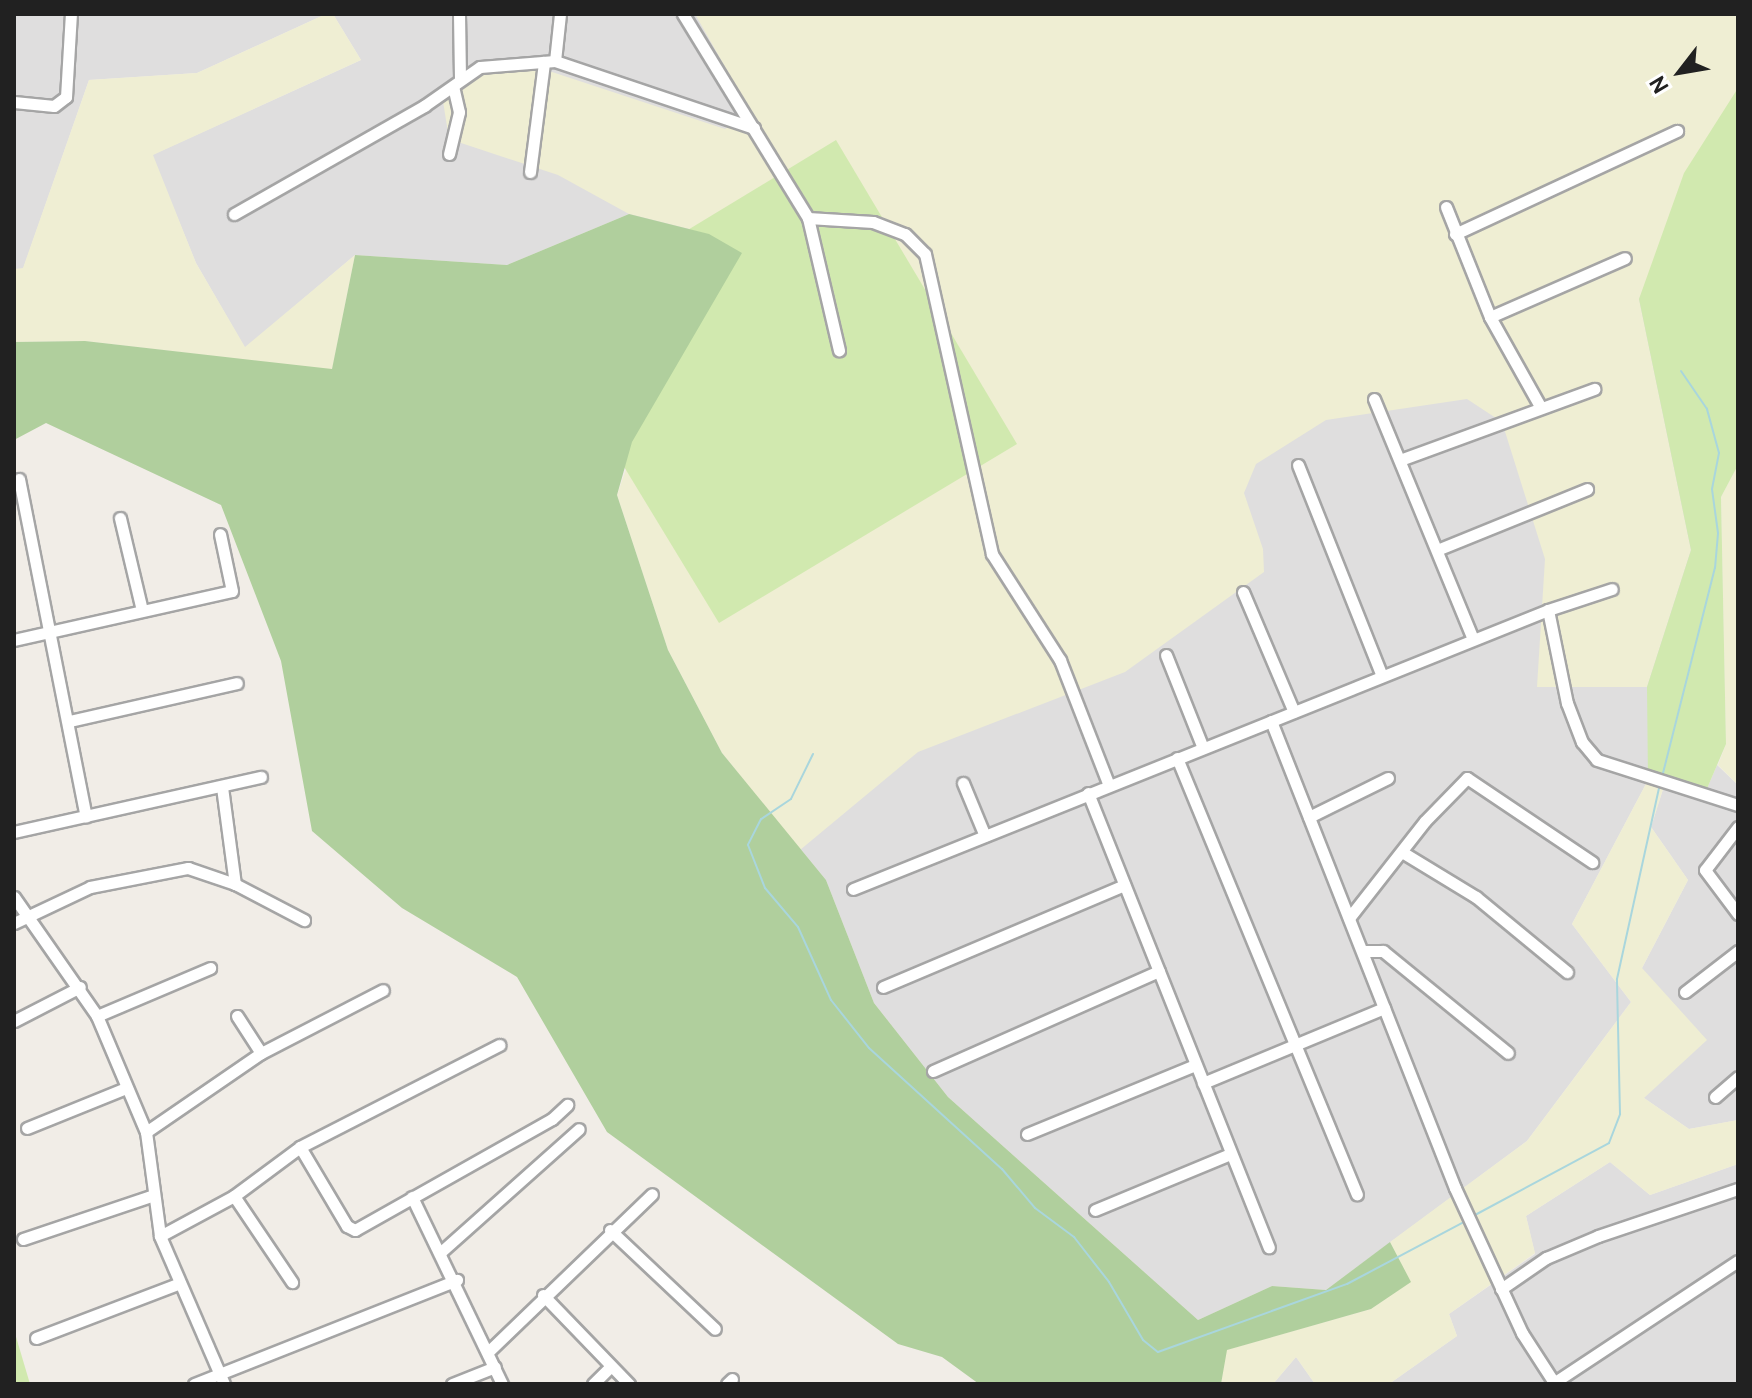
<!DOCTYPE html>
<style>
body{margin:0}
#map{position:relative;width:1752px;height:1398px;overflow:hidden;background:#f1ede7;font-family:Cabin,sans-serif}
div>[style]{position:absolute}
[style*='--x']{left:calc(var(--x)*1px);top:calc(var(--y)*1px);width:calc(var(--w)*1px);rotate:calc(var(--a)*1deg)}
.residential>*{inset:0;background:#dfdede}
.farmland>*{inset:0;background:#efeed3}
.grass>*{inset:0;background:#d1e9af}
.forest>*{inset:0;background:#b0cf9d}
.stream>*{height:2px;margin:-1px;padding:0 1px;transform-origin:1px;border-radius:1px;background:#a9d6dd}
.roads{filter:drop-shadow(2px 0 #a5a5a5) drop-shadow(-2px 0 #a5a5a5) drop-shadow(0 2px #a5a5a5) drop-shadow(0 -2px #a5a5a5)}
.minor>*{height:11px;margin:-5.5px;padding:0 5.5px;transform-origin:5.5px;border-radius:5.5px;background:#fff}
span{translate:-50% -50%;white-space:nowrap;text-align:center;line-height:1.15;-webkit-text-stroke:6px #fff;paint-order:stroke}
.frame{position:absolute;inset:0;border:16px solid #212121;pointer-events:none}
.north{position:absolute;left:1640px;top:32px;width:80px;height:80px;-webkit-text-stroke:6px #fff;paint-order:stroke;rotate:239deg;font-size:22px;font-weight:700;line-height:32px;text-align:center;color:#212121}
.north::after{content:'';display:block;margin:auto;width:28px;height:36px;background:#212121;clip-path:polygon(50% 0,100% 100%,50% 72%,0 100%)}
</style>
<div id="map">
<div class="residential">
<i style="clip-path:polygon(14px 14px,326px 14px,197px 73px,89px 80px,23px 269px,14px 269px)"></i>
<i style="clip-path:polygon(333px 14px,1738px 14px,1738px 88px,1691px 550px,1648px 780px,1572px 924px,1631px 1002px,1527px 1141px,1326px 1290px,1272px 1286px,1198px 1320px,948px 1097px,874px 1003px,826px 880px,722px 753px,629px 214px,507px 265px,355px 255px,245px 348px,196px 263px,152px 155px,361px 60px)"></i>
<i style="clip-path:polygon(1717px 765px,1738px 785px,1738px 1120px,1689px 1129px,1644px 1098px,1642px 968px,1688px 880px,1651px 827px,1665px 783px,1706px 791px)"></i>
<i style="clip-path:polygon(1610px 1162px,1650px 1195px,1738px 1164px,1738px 1384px,1389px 1384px,1457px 1336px,1449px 1314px,1535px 1254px,1526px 1216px)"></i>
<i style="clip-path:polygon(1296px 1357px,1315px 1384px,1273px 1384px)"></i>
</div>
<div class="farmland">
<i style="clip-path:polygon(326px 14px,333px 14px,361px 60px,153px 155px,196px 263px,245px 347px,355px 255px,332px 370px,85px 341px,14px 342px,14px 269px,23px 268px,89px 80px,197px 73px)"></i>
<i style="clip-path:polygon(695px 14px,1738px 14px,1738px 88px,1639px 299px,1691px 550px,1647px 687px,1537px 687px,1545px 559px,1502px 422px,1467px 399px,1326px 420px,1256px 464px,1244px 493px,1263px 549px,1264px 572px,1125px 672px,918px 752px,800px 850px,722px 753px,668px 650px,617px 495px,709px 234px,629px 214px,558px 175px,449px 139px,442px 95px,485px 70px,546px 70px,725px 129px,750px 111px)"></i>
<i style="clip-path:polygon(1738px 465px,1738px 785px,1718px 765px,1726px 744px,1721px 497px)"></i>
<i style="clip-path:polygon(1648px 780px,1665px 783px,1651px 827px,1688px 880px,1642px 968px,1707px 1040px,1644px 1098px,1689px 1129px,1738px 1120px,1738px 1164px,1650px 1195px,1610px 1162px,1526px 1216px,1535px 1253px,1449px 1314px,1457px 1336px,1389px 1384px,1315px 1384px,1296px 1357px,1273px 1384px,1221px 1384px,1226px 1350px,1371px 1309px,1410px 1282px,1390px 1242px,1527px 1141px,1631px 1002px,1572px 924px)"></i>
</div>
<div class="grass">
<i style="clip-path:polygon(1738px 88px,1738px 465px,1721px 497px,1726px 744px,1706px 791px,1648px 780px,1647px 687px,1691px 550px,1639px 299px,1684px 173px)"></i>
<i style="clip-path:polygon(836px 140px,1017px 444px,719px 623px,536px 322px)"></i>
<i style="clip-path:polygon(14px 1330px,30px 1384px,14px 1384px)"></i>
</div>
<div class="forest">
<i style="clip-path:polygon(629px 214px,709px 234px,742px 253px,632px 442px,617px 495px,668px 650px,722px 753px,826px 880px,874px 1003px,948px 1097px,1198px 1320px,1272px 1286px,1326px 1290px,1390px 1242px,1411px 1282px,1371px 1309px,1227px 1350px,1221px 1384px,979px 1384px,942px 1357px,898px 1344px,607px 1132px,517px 977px,402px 908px,312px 831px,281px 661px,221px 505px,46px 423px,14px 440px,14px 342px,85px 341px,332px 369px,355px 255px,507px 265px)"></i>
</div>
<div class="stream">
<i style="--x:813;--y:754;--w:50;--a:116.1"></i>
<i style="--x:791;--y:799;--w:36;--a:146"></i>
<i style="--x:761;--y:819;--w:29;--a:117"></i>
<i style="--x:748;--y:845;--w:46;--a:68.4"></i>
<i style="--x:765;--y:888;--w:51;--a:49.8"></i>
<i style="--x:798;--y:927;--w:80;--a:65.7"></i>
<i style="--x:831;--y:1000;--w:61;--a:51.6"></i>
<i style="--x:869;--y:1048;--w:180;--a:42.3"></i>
<i style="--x:1002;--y:1169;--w:51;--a:49.8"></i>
<i style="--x:1035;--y:1208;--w:49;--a:36.6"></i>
<i style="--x:1074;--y:1237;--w:57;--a:52.1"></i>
<i style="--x:1109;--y:1282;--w:67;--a:59.6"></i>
<i style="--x:1143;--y:1340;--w:19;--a:39"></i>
<i style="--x:1158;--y:1352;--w:201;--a:-19.8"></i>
<i style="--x:1347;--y:1284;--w:132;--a:-27.9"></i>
<i style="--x:1662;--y:777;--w:216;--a:-75.8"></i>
<i style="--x:1715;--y:568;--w:35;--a:-85"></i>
<i style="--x:1718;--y:533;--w:44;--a:-97.8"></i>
<i style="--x:1712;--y:489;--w:37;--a:-79"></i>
<i style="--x:1719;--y:453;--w:46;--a:-105.3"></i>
<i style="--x:1707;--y:409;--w:46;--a:-124.4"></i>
<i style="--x:1475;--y:1215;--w:152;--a:-28.2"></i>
<i style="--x:1609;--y:1143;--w:31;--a:-69"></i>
<i style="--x:1620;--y:1114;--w:135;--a:-91.3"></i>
<i style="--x:1617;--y:979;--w:200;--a:-77.6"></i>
</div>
<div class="roads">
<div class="minor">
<i style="--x:459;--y:14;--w:64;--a:89.1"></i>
<i style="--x:683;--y:14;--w:239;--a:58.5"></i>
<i style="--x:808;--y:218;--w:136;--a:76.8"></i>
<i style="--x:555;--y:61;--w:210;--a:18.6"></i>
<i style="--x:14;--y:102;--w:40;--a:5.7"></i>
<i style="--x:54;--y:106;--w:15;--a:-37"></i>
<i style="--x:66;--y:97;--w:83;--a:-86.6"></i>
<i style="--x:449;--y:154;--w:43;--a:-76.6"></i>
<i style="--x:459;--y:112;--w:26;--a:-103"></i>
<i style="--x:530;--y:172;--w:111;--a:-82.7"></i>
<i style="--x:1446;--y:207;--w:118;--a:68.2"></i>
<i style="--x:1490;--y:317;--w:102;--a:60.7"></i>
<i style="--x:234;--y:214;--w:219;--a:-29.6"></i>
<i style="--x:424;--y:106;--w:68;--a:-34.9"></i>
<i style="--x:480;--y:67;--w:75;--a:-4.6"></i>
<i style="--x:555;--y:61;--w:47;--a:-83.9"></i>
<i style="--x:808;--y:218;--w:65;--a:3.5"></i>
<i style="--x:873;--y:222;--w:34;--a:21"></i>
<i style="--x:905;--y:234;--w:28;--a:45"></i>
<i style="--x:925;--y:254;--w:307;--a:77.4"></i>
<i style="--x:992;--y:554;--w:126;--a:57.3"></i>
<i style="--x:1060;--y:660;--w:132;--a:68.7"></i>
<i style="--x:1455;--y:234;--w:245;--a:-24.9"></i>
<i style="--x:1490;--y:317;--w:147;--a:-23.6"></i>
<i style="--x:1374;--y:399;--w:260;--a:67.6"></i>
<i style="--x:1400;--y:460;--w:207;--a:-20.1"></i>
<i style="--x:1298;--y:465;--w:227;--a:68.3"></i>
<i style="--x:19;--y:479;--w:344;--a:78.8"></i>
<i style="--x:120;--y:518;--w:95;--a:76.6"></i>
<i style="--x:1437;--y:550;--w:162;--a:-22.1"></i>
<i style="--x:1243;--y:592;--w:130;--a:67"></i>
<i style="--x:1548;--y:610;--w:67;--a:-18.2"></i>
<i style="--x:14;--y:640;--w:223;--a:-12.7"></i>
<i style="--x:232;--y:591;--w:58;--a:-101.9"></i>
<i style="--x:1166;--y:655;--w:100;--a:68.3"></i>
<i style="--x:70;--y:721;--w:171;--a:-12.8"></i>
<i style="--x:1271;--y:721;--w:502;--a:68.5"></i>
<i style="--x:1455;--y:1188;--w:160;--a:65.2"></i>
<i style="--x:1522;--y:1333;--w:61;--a:57.1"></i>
<i style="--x:1177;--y:758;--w:472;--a:67.6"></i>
<i style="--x:963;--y:783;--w:57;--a:67.5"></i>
<i style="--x:222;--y:787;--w:98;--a:82.4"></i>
<i style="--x:1088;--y:793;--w:489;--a:68.3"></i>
<i style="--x:1309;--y:817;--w:88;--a:-26.3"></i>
<i style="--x:1738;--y:827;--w:54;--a:127.5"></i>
<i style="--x:1705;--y:870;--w:55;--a:53.1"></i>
<i style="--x:14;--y:832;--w:253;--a:-12.6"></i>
<i style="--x:1402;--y:852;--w:87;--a:31.3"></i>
<i style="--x:1476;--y:897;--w:118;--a:39.5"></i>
<i style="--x:853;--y:889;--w:749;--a:-21.87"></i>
<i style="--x:1548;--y:610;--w:95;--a:78.5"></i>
<i style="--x:1567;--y:703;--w:42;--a:69"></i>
<i style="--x:1582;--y:742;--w:23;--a:50"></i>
<i style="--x:1597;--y:760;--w:148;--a:17.7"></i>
<i style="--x:14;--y:897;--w:145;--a:55.1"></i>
<i style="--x:97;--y:1016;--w:126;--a:67.1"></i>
<i style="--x:146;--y:1132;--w:105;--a:82.3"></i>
<i style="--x:160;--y:1236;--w:161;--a:66.6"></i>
<i style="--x:1349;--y:918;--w:123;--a:-51.9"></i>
<i style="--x:1425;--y:821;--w:60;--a:-45.7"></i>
<i style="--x:1467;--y:778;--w:151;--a:33.9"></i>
<i style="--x:14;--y:923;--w:84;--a:-25.3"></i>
<i style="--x:90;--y:887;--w:100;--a:-11"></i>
<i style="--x:188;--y:868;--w:50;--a:18.8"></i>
<i style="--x:235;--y:884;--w:78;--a:27.6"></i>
<i style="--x:1364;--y:951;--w:19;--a:0"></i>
<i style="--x:1383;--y:951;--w:161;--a:39.2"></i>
<i style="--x:883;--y:987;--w:262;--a:-22.9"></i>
<i style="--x:1685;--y:992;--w:67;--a:-37.7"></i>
<i style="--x:97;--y:1016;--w:123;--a:-23"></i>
<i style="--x:237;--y:1016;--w:44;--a:57"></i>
<i style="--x:14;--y:1021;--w:74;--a:-27.3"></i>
<i style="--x:933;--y:1071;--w:247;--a:-23.9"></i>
<i style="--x:1203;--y:1083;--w:196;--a:-22.5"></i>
<i style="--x:1715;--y:1097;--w:30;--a:-41"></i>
<i style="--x:27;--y:1128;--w:107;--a:-22"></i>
<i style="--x:146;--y:1132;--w:140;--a:-34.5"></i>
<i style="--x:261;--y:1053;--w:137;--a:-27.3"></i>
<i style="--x:1027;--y:1134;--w:182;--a:-22.3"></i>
<i style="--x:300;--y:1147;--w:92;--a:59.3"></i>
<i style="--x:347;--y:1226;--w:9;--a:27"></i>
<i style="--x:355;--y:1230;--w:226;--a:-29.4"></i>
<i style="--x:552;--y:1119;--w:21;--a:-43"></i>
<i style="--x:234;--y:1196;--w:104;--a:56"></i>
<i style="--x:412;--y:1197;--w:208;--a:64.3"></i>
<i style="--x:1095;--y:1210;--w:146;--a:-22.5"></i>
<i style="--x:610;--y:1230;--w:144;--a:43.3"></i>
<i style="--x:160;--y:1236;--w:84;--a:-28.4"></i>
<i style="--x:234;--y:1196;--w:82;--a:-36.6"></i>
<i style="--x:300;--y:1147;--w:224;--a:-27.1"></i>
<i style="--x:23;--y:1239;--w:135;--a:-18.6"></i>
<i style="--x:442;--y:1251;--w:183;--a:-41.7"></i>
<i style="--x:1501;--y:1289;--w:55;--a:-34.6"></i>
<i style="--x:1546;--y:1258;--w:56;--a:-22.9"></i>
<i style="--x:1598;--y:1236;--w:148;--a:-18.6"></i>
<i style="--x:543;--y:1295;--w:124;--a:46"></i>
<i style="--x:36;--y:1338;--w:154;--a:-20.9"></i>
<i style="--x:489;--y:1351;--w:226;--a:-43.9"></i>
<i style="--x:194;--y:1384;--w:283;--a:-21.6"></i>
<i style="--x:452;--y:1384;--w:46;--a:-21.6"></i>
<i style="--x:593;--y:1384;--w:24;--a:-45"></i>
<i style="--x:727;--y:1384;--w:7;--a:-45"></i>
<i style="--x:1552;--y:1384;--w:223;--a:-33.5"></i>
</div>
</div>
<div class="frame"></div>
<div class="north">N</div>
</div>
